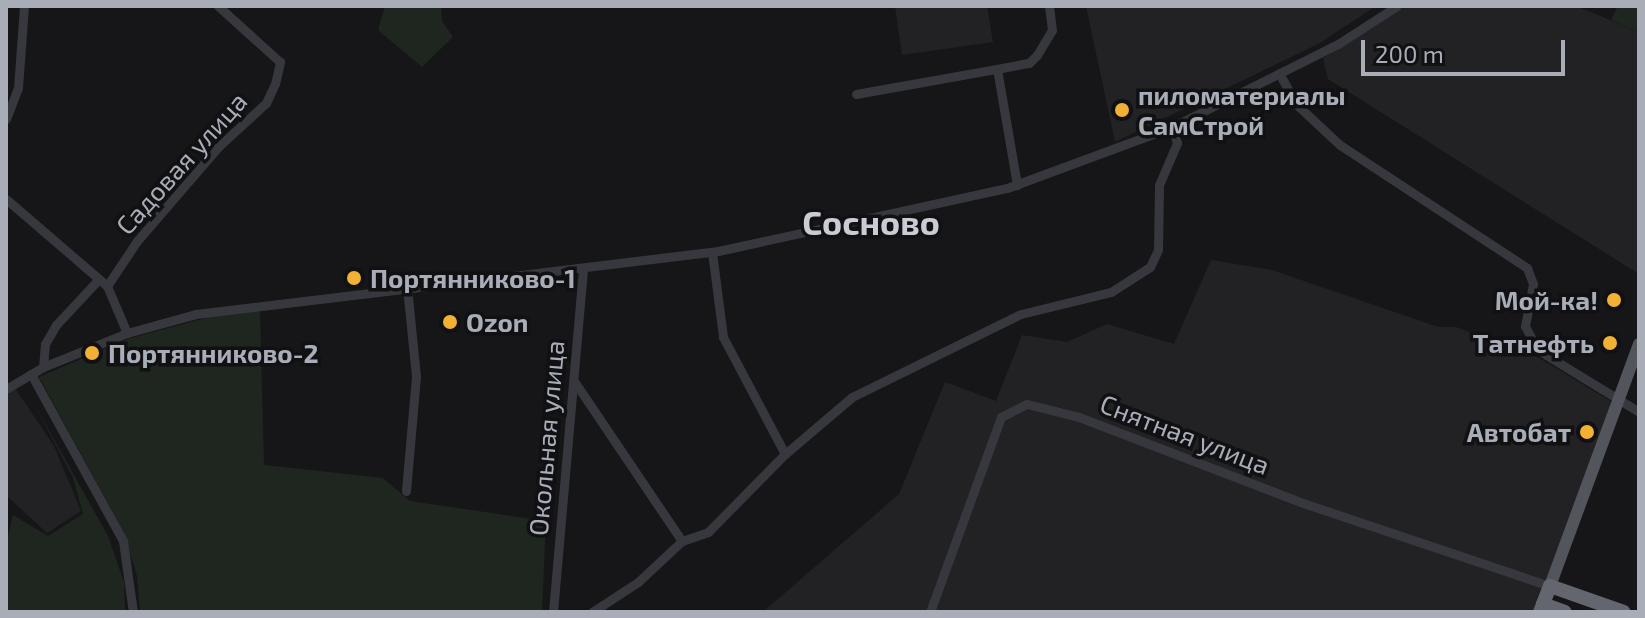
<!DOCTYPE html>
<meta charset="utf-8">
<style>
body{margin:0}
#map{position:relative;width:1645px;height:618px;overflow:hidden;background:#161618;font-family:"Exo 2",sans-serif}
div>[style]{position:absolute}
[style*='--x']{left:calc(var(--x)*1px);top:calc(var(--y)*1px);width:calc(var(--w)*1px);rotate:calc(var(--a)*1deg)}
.built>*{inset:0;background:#222225}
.green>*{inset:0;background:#1e261f}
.minor>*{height:9px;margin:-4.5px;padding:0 4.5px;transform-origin:4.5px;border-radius:4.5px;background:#37383d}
.major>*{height:12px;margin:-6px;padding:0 6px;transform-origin:6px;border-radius:6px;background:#53555c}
.highway>*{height:14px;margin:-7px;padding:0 7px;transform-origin:7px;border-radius:7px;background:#63666e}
.dots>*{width:22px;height:22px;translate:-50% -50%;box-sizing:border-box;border:4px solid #111113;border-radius:50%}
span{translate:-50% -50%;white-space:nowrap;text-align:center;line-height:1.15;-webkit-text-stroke:7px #111113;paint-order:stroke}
.poi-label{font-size:26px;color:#a8adb8;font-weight:700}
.left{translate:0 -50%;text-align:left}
.right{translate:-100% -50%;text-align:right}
.street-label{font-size:26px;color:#a8adb8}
.district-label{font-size:34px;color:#c9ccd4;font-weight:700}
.frame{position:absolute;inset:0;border:8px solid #a8adb8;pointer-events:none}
.scale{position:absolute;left:1361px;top:40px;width:204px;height:36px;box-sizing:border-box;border:4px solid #a8adb8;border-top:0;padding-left:10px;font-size:24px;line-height:28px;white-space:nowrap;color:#a8adb8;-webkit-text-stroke:6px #111113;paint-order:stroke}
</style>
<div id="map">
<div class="built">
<i style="clip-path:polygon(895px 6px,987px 6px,993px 42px,902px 55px)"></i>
<i style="clip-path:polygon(1086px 6px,1376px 6px,1320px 43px,1115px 142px)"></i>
<i style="clip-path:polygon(1406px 6px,1576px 6px,1639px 32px,1639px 274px,1328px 79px,1323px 58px)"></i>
<i style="clip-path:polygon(1211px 260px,1272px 270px,1438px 327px,1456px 327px,1539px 358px,1612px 402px,1538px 612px,763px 612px,899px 494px,945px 382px,996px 401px,1022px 335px,1067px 342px,1107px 324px,1174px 344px)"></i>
<i style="clip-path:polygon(15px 388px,54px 446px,81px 511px,47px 533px,6px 495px,6px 395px)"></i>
</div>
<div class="green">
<i style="clip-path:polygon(385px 6px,441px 6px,442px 21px,453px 37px,422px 67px,378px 30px)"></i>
<i style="clip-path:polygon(1618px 6px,1639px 6px,1639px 32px,1611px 20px)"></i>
<i style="clip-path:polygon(260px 310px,264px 465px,383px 478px,410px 501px,546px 521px,542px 612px,140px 612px,137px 576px,123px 531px,39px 377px,128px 339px,228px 312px)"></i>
<i style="clip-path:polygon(31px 398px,108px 536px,124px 582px,125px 612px,6px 612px,6px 544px,13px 515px,48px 536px,83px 514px,73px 478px)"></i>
</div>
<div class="minor">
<i style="--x:997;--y:69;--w:33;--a:-11"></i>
<i style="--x:1029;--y:63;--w:11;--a:-45"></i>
<i style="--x:1037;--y:55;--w:29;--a:-59"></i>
<i style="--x:1052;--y:30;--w:24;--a:-97"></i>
<i style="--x:1279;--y:73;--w:35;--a:61"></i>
<i style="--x:1296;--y:104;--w:60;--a:43"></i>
<i style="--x:1340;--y:145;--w:224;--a:33.3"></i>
<i style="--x:1527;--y:268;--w:17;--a:69"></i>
<i style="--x:1533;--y:284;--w:43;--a:100.8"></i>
<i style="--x:1525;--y:326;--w:27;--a:62"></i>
<i style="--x:1538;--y:350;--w:119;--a:31.5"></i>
<i style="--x:856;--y:94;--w:143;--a:-10.1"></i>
<i style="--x:997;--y:69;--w:118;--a:80.2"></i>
<i style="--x:6;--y:119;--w:33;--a:-69"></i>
<i style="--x:18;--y:88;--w:82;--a:-85.8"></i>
<i style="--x:6;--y:199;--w:133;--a:40.7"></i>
<i style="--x:712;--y:252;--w:86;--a:82.6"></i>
<i style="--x:723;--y:337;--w:132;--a:62.1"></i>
<i style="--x:127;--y:333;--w:51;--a:-113.1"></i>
<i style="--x:107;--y:286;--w:54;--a:-56.3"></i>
<i style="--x:137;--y:241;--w:125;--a:-49.2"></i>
<i style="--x:219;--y:146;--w:64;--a:-42.5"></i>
<i style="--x:266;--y:103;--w:21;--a:-65"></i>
<i style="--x:275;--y:84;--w:23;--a:-77"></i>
<i style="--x:280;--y:62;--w:84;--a:-137.9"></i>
<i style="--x:43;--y:367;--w:23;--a:-85"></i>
<i style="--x:45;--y:344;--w:22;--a:-60"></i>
<i style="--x:56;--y:325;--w:60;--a:-47"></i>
<i style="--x:31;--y:374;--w:191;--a:61.1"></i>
<i style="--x:123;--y:541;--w:72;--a:82"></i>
<i style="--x:574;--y:381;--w:193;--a:56"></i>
<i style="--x:6;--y:389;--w:43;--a:-30.7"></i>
<i style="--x:43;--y:367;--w:91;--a:-22"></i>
<i style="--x:127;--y:333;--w:72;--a:-15.4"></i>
<i style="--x:196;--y:314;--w:526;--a:-6.88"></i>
<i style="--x:718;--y:251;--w:296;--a:-12.3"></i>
<i style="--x:1007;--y:188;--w:176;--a:-20.3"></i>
<i style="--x:1172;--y:127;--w:186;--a:-26.6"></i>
<i style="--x:1338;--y:44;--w:70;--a:-32.8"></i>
<i style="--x:406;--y:491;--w:115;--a:-85"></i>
<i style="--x:416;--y:376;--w:89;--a:-95.8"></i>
<i style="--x:553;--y:612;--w:345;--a:-85"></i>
<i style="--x:592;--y:612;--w:55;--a:-33.1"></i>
<i style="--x:638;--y:582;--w:60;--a:-43"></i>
<i style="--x:682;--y:541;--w:28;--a:-19"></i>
<i style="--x:708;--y:532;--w:110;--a:-45.4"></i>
<i style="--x:785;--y:454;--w:88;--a:-40.4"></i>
<i style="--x:852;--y:397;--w:188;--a:-26.2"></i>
<i style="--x:1021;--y:314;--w:93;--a:-13.7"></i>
<i style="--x:1111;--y:292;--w:46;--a:-32.7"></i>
<i style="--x:1150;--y:267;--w:19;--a:-65"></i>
<i style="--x:1158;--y:250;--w:65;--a:-89.1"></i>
<i style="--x:1159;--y:185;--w:46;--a:-66.8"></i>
<i style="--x:1177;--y:143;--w:17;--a:-107"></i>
<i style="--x:930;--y:612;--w:208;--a:-70"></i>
<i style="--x:1001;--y:417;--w:29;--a:-27"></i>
<i style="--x:1027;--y:404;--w:54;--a:14"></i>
<i style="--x:1079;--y:417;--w:243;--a:21"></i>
<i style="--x:1306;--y:504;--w:257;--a:18.6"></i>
</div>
<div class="major">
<i style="--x:1550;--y:586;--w:258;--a:-69.8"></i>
</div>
<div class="highway">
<i style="--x:1543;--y:604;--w:23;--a:20"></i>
<i style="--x:1540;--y:612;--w:28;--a:-69"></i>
<i style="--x:1550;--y:586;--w:78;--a:19.4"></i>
</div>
<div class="dots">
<i style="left:1122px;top:110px;background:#f2b134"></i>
<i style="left:354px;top:278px;background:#f2b134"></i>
<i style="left:1614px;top:300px;background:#f2b134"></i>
<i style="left:450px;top:322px;background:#f2b134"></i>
<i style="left:1610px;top:343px;background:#f2b134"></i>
<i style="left:92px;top:353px;background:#f2b134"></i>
<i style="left:1587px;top:432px;background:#f2b134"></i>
</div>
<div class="poi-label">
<span class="left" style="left:1138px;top:110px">пиломатериалы<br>СамСтрой</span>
<span class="left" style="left:370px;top:278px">Портянниково-1</span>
<span class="right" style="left:1598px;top:300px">Мой-ка!</span>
<span class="left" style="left:466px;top:322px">Ozon</span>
<span class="right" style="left:1594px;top:343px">Татнефть</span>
<span class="left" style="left:108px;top:353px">Портянниково-2</span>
<span class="right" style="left:1571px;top:432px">Автобат</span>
</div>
<div class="street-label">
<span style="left:181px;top:163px;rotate:-48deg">Садовая улица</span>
<span style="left:1185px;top:434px;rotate:21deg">Снятная улица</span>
<span style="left:546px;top:438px;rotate:-85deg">Окольная улица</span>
</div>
<div class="district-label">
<span style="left:871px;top:222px">Сосново</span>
</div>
<div class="frame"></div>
<div class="scale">200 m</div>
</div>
